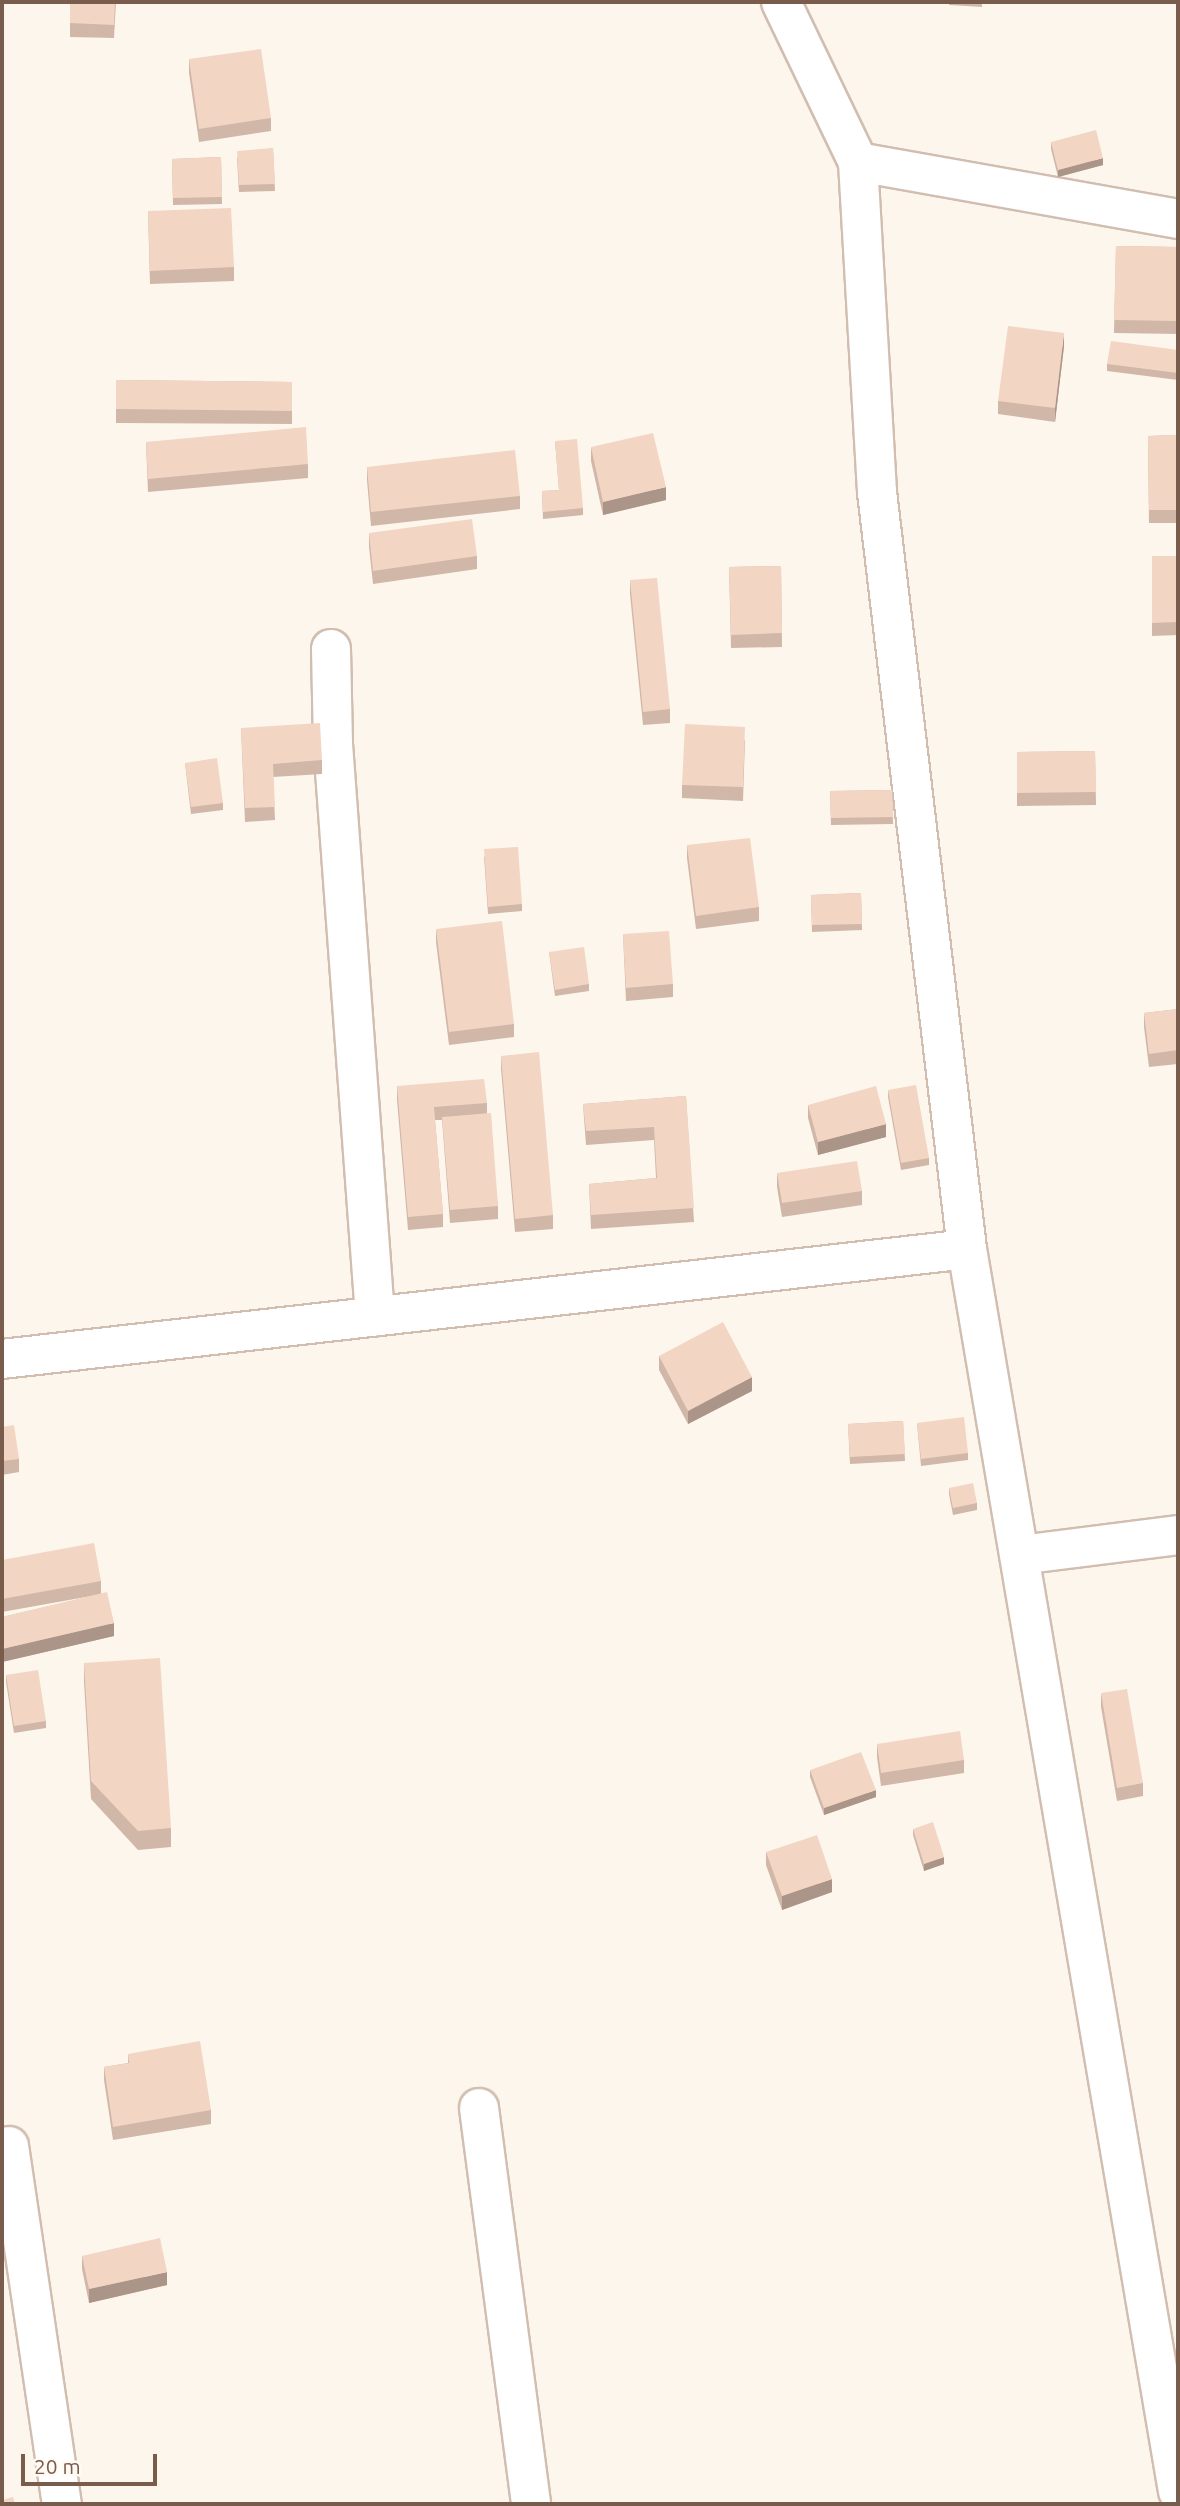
<!DOCTYPE html>
<style>
body{margin:0}
#map{position:relative;width:1180px;height:2506px;overflow:hidden;background:#fdf6ec;font-family:Ubuntu,sans-serif}
div>[style]{position:absolute}
[style*='--x']{left:calc(var(--x)*1px);top:calc(var(--y)*1px);width:calc(var(--w)*1px);rotate:calc(var(--a)*1deg)}
.roads{filter:drop-shadow(2px 0 #d1beb0) drop-shadow(-2px 0 #d1beb0) drop-shadow(0 2px #d1beb0) drop-shadow(0 -2px #d1beb0)}
.street>*{height:38px;margin:-19px;padding:0 19px;transform-origin:19px;border-radius:19px;background:#fff}
.wall>*{inset:0;background:#d1b7a8}
.shaded-wall>*{inset:0;background:#aa9588}
.building>*{inset:0;background:#f3d5c3}
span{translate:-50% -50%;white-space:nowrap;text-align:center;line-height:1.15;-webkit-text-stroke:5px #fffaf3;paint-order:stroke}
.frame{position:absolute;inset:0;border:4px solid #7a5c4d;pointer-events:none}
.scale{position:absolute;left:21px;top:2454px;width:136px;height:32px;box-sizing:border-box;border:4px solid #7a5c4d;border-top:0;padding-left:9px;font-size:21px;line-height:24px;white-space:nowrap;color:#7a5c4d;-webkit-text-stroke:5px #fffaf3;paint-order:stroke}
</style>
<div id="map">
<div class="roads">
<div class="street">
<i style="--x:781;--y:2;--w:178;--a:64.3"></i>
<i style="--x:858;--y:162;--w:331;--a:86.7"></i>
<i style="--x:877;--y:492;--w:762;--a:83.22"></i>
<i style="--x:858;--y:162;--w:325;--a:10.1"></i>
<i style="--x:331;--y:649;--w:95;--a:88.8"></i>
<i style="--x:333;--y:744;--w:574;--a:85.8"></i>
<i style="--x:2;--y:1359;--w:971;--a:-6.5"></i>
<i style="--x:967;--y:1249;--w:1260;--a:80.36"></i>
<i style="--x:1020;--y:1555;--w:159;--a:-7.2"></i>
<i style="--x:479;--y:2108;--w:399;--a:82.5"></i>
<i style="--x:9;--y:2146;--w:362;--a:81.6"></i>
</div>
</div>
<div class="wall">
<i style="clip-path:polygon(70px 2px,116px 2px,114px 38px,70px 37px)"></i>
<i style="clip-path:polygon(949px 2px,982px 2px,982px 7px,949px 5px)"></i>
<i style="clip-path:polygon(189px 59px,271px 118px,271px 131px,199px 142px,189px 73px)"></i>
<i style="clip-path:polygon(1051px 142px,1103px 165px,1058px 177px,1051px 149px)"></i>
<i style="clip-path:polygon(273px 148px,275px 191px,239px 192px,237px 158px)"></i>
<i style="clip-path:polygon(221px 157px,222px 204px,173px 205px,172px 159px)"></i>
<i style="clip-path:polygon(148px 211px,234px 267px,234px 281px,150px 284px)"></i>
<i style="clip-path:polygon(1116px 246px,1178px 247px,1178px 334px,1114px 333px)"></i>
<i style="clip-path:polygon(1064px 346px,1055px 422px,998px 414px,998px 401px)"></i>
<i style="clip-path:polygon(1178px 350px,1178px 380px,1107px 371px,1107px 364px)"></i>
<i style="clip-path:polygon(116px 380px,292px 382px,292px 424px,116px 423px)"></i>
<i style="clip-path:polygon(1178px 435px,1178px 523px,1149px 523px,1148px 436px)"></i>
<i style="clip-path:polygon(555px 441px,583px 508px,583px 515px,543px 519px,542px 491px,559px 490px)"></i>
<i style="clip-path:polygon(146px 442px,308px 464px,308px 478px,148px 492px)"></i>
<i style="clip-path:polygon(591px 447px,666px 500px,603px 515px,591px 461px)"></i>
<i style="clip-path:polygon(367px 467px,520px 496px,520px 509px,371px 526px,367px 480px)"></i>
<i style="clip-path:polygon(369px 533px,477px 556px,477px 569px,373px 584px,369px 547px)"></i>
<i style="clip-path:polygon(1152px 556px,1178px 556px,1178px 635px,1152px 636px)"></i>
<i style="clip-path:polygon(781px 566px,782px 647px,731px 648px,729px 567px)"></i>
<i style="clip-path:polygon(630px 580px,670px 709px,670px 723px,643px 725px,630px 594px)"></i>
<i style="clip-path:polygon(241px 728px,322px 760px,322px 774px,273px 777px,275px 820px,245px 822px)"></i>
<i style="clip-path:polygon(745px 740px,743px 801px,682px 798px,682px 785px)"></i>
<i style="clip-path:polygon(1095px 751px,1096px 805px,1017px 806px,1017px 752px)"></i>
<i style="clip-path:polygon(185px 763px,223px 803px,223px 810px,191px 814px)"></i>
<i style="clip-path:polygon(892px 790px,893px 824px,831px 825px,830px 791px)"></i>
<i style="clip-path:polygon(687px 845px,759px 907px,759px 921px,696px 929px,687px 858px)"></i>
<i style="clip-path:polygon(484px 856px,522px 904px,522px 911px,488px 914px)"></i>
<i style="clip-path:polygon(861px 893px,862px 930px,812px 932px,811px 895px)"></i>
<i style="clip-path:polygon(436px 929px,514px 1024px,514px 1037px,449px 1045px,436px 942px)"></i>
<i style="clip-path:polygon(623px 934px,673px 984px,673px 997px,626px 1001px)"></i>
<i style="clip-path:polygon(549px 952px,589px 984px,589px 991px,555px 996px)"></i>
<i style="clip-path:polygon(1178px 1009px,1178px 1064px,1149px 1067px,1144px 1027px,1144px 1013px)"></i>
<i style="clip-path:polygon(501px 1056px,553px 1215px,553px 1229px,515px 1232px,501px 1069px)"></i>
<i style="clip-path:polygon(397px 1086px,487px 1103px,487px 1113px,498px 1206px,498px 1219px,450px 1223px,442px 1120px,435px 1120px,443px 1214px,443px 1227px,408px 1230px,397px 1100px)"></i>
<i style="clip-path:polygon(888px 1090px,929px 1158px,929px 1165px,901px 1170px,888px 1097px)"></i>
<i style="clip-path:polygon(686px 1096px,694px 1222px,591px 1229px,589px 1184px,656px 1178px,654px 1140px,586px 1145px,583px 1104px)"></i>
<i style="clip-path:polygon(808px 1105px,886px 1137px,818px 1155px,808px 1118px)"></i>
<i style="clip-path:polygon(777px 1173px,862px 1191px,862px 1205px,782px 1217px,777px 1187px)"></i>
<i style="clip-path:polygon(659px 1356px,752px 1391px,688px 1424px,659px 1370px)"></i>
<i style="clip-path:polygon(903px 1421px,905px 1461px,850px 1464px,848px 1424px)"></i>
<i style="clip-path:polygon(917px 1423px,968px 1453px,968px 1460px,921px 1466px)"></i>
<i style="clip-path:polygon(2px 1427px,19px 1459px,19px 1472px,2px 1475px)"></i>
<i style="clip-path:polygon(949px 1488px,977px 1503px,977px 1510px,953px 1515px,949px 1494px)"></i>
<i style="clip-path:polygon(2px 1560px,101px 1581px,101px 1594px,114px 1636px,2px 1662px,2px 1617px,97px 1595px,2px 1612px)"></i>
<i style="clip-path:polygon(84px 1663px,171px 1828px,171px 1847px,138px 1850px,91px 1799px,84px 1682px)"></i>
<i style="clip-path:polygon(6px 1675px,46px 1721px,46px 1728px,14px 1733px,6px 1682px)"></i>
<i style="clip-path:polygon(1101px 1693px,1143px 1783px,1143px 1796px,1117px 1801px,1101px 1707px)"></i>
<i style="clip-path:polygon(877px 1744px,964px 1760px,964px 1773px,881px 1786px,877px 1757px)"></i>
<i style="clip-path:polygon(810px 1770px,876px 1797px,824px 1815px,810px 1777px)"></i>
<i style="clip-path:polygon(913px 1829px,944px 1864px,924px 1871px,913px 1835px)"></i>
<i style="clip-path:polygon(766px 1852px,832px 1892px,782px 1910px,766px 1865px)"></i>
<i style="clip-path:polygon(128px 2054px,211px 2110px,211px 2124px,113px 2140px,104px 2080px,104px 2067px,128px 2063px)"></i>
<i style="clip-path:polygon(82px 2256px,167px 2285px,89px 2303px,82px 2269px)"></i>
</div>
<div class="shaded-wall">
<i style="clip-path:polygon(1103px 158px,1103px 165px,1058px 177px,1058px 170px)"></i>
<i style="clip-path:polygon(1064px 333px,1064px 346px,1055px 422px,1055px 408px)"></i>
<i style="clip-path:polygon(666px 487px,666px 500px,603px 515px,603px 502px)"></i>
<i style="clip-path:polygon(886px 1124px,886px 1137px,818px 1155px,818px 1142px)"></i>
<i style="clip-path:polygon(752px 1377px,752px 1391px,688px 1424px,688px 1411px)"></i>
<i style="clip-path:polygon(114px 1623px,114px 1636px,2px 1662px,2px 1649px)"></i>
<i style="clip-path:polygon(876px 1790px,876px 1797px,824px 1815px,824px 1808px)"></i>
<i style="clip-path:polygon(944px 1857px,944px 1864px,924px 1871px,924px 1864px)"></i>
<i style="clip-path:polygon(832px 1879px,832px 1892px,782px 1910px,782px 1896px)"></i>
<i style="clip-path:polygon(167px 2272px,167px 2285px,89px 2303px,89px 2289px)"></i>
</div>
<div class="building">
<i style="clip-path:polygon(70px 2px,115px 2px,114px 25px,70px 23px)"></i>
<i style="clip-path:polygon(261px 49px,271px 118px,199px 129px,189px 59px)"></i>
<i style="clip-path:polygon(1096px 130px,1103px 158px,1058px 170px,1051px 142px)"></i>
<i style="clip-path:polygon(273px 148px,275px 184px,239px 185px,237px 151px)"></i>
<i style="clip-path:polygon(221px 157px,222px 197px,173px 198px,172px 159px)"></i>
<i style="clip-path:polygon(231px 208px,234px 267px,150px 271px,148px 211px)"></i>
<i style="clip-path:polygon(1116px 246px,1178px 247px,1178px 321px,1114px 320px)"></i>
<i style="clip-path:polygon(1008px 326px,1064px 333px,1055px 408px,998px 401px)"></i>
<i style="clip-path:polygon(1111px 341px,1178px 350px,1178px 373px,1107px 364px)"></i>
<i style="clip-path:polygon(116px 380px,292px 382px,292px 411px,116px 409px)"></i>
<i style="clip-path:polygon(306px 427px,308px 464px,148px 479px,146px 442px)"></i>
<i style="clip-path:polygon(653px 433px,666px 487px,603px 502px,591px 447px)"></i>
<i style="clip-path:polygon(1178px 435px,1178px 510px,1149px 510px,1148px 436px)"></i>
<i style="clip-path:polygon(577px 439px,583px 508px,543px 512px,542px 491px,559px 490px,555px 441px)"></i>
<i style="clip-path:polygon(515px 450px,520px 496px,371px 512px,367px 467px)"></i>
<i style="clip-path:polygon(472px 519px,477px 556px,373px 571px,369px 533px)"></i>
<i style="clip-path:polygon(1152px 556px,1178px 556px,1178px 622px,1152px 623px)"></i>
<i style="clip-path:polygon(781px 566px,782px 633px,731px 635px,729px 567px)"></i>
<i style="clip-path:polygon(657px 578px,670px 709px,643px 712px,630px 580px)"></i>
<i style="clip-path:polygon(320px 723px,322px 760px,273px 764px,275px 807px,245px 808px,241px 728px)"></i>
<i style="clip-path:polygon(685px 724px,745px 727px,743px 787px,682px 785px)"></i>
<i style="clip-path:polygon(1095px 751px,1096px 792px,1017px 793px,1017px 752px)"></i>
<i style="clip-path:polygon(217px 758px,223px 803px,191px 807px,185px 763px)"></i>
<i style="clip-path:polygon(892px 790px,893px 817px,831px 818px,830px 791px)"></i>
<i style="clip-path:polygon(750px 838px,759px 907px,696px 916px,687px 845px)"></i>
<i style="clip-path:polygon(518px 847px,522px 904px,488px 907px,484px 849px)"></i>
<i style="clip-path:polygon(861px 893px,862px 924px,812px 925px,811px 895px)"></i>
<i style="clip-path:polygon(502px 921px,514px 1024px,449px 1032px,436px 929px)"></i>
<i style="clip-path:polygon(669px 931px,673px 984px,626px 988px,623px 934px)"></i>
<i style="clip-path:polygon(584px 947px,589px 984px,555px 990px,549px 952px)"></i>
<i style="clip-path:polygon(1178px 1009px,1178px 1050px,1149px 1054px,1144px 1013px)"></i>
<i style="clip-path:polygon(539px 1052px,553px 1215px,515px 1219px,501px 1056px)"></i>
<i style="clip-path:polygon(484px 1079px,487px 1103px,434px 1107px,443px 1214px,408px 1217px,397px 1086px)"></i>
<i style="clip-path:polygon(916px 1085px,929px 1158px,901px 1163px,888px 1090px)"></i>
<i style="clip-path:polygon(876px 1086px,886px 1124px,818px 1142px,808px 1105px)"></i>
<i style="clip-path:polygon(686px 1096px,694px 1208px,591px 1215px,589px 1184px,657px 1178px,654px 1127px,586px 1131px,583px 1104px)"></i>
<i style="clip-path:polygon(491px 1113px,498px 1206px,450px 1210px,442px 1117px)"></i>
<i style="clip-path:polygon(857px 1161px,862px 1191px,782px 1203px,777px 1173px)"></i>
<i style="clip-path:polygon(723px 1322px,752px 1377px,688px 1411px,659px 1356px)"></i>
<i style="clip-path:polygon(964px 1417px,968px 1453px,921px 1459px,917px 1423px)"></i>
<i style="clip-path:polygon(903px 1421px,905px 1454px,850px 1457px,848px 1424px)"></i>
<i style="clip-path:polygon(14px 1425px,19px 1459px,2px 1461px,2px 1427px)"></i>
<i style="clip-path:polygon(973px 1483px,977px 1503px,953px 1508px,949px 1488px)"></i>
<i style="clip-path:polygon(94px 1543px,101px 1581px,2px 1599px,2px 1560px)"></i>
<i style="clip-path:polygon(107px 1592px,114px 1623px,2px 1649px,2px 1617px)"></i>
<i style="clip-path:polygon(160px 1658px,171px 1828px,138px 1831px,91px 1781px,84px 1663px)"></i>
<i style="clip-path:polygon(38px 1670px,46px 1721px,14px 1726px,6px 1675px)"></i>
<i style="clip-path:polygon(1127px 1689px,1143px 1783px,1117px 1788px,1101px 1693px)"></i>
<i style="clip-path:polygon(960px 1731px,964px 1760px,881px 1773px,877px 1744px)"></i>
<i style="clip-path:polygon(861px 1752px,876px 1790px,824px 1808px,810px 1770px)"></i>
<i style="clip-path:polygon(933px 1822px,944px 1857px,924px 1864px,913px 1829px)"></i>
<i style="clip-path:polygon(817px 1835px,832px 1879px,782px 1896px,766px 1852px)"></i>
<i style="clip-path:polygon(200px 2041px,211px 2110px,113px 2127px,104px 2067px,129px 2063px,128px 2054px)"></i>
<i style="clip-path:polygon(160px 2238px,167px 2272px,89px 2289px,82px 2256px)"></i>
<i style="clip-path:polygon(13px 2497px,15px 2504px,2px 2504px,2px 2500px)"></i>
</div>
<div class="frame"></div>
<div class="scale">20 m</div>
</div>
